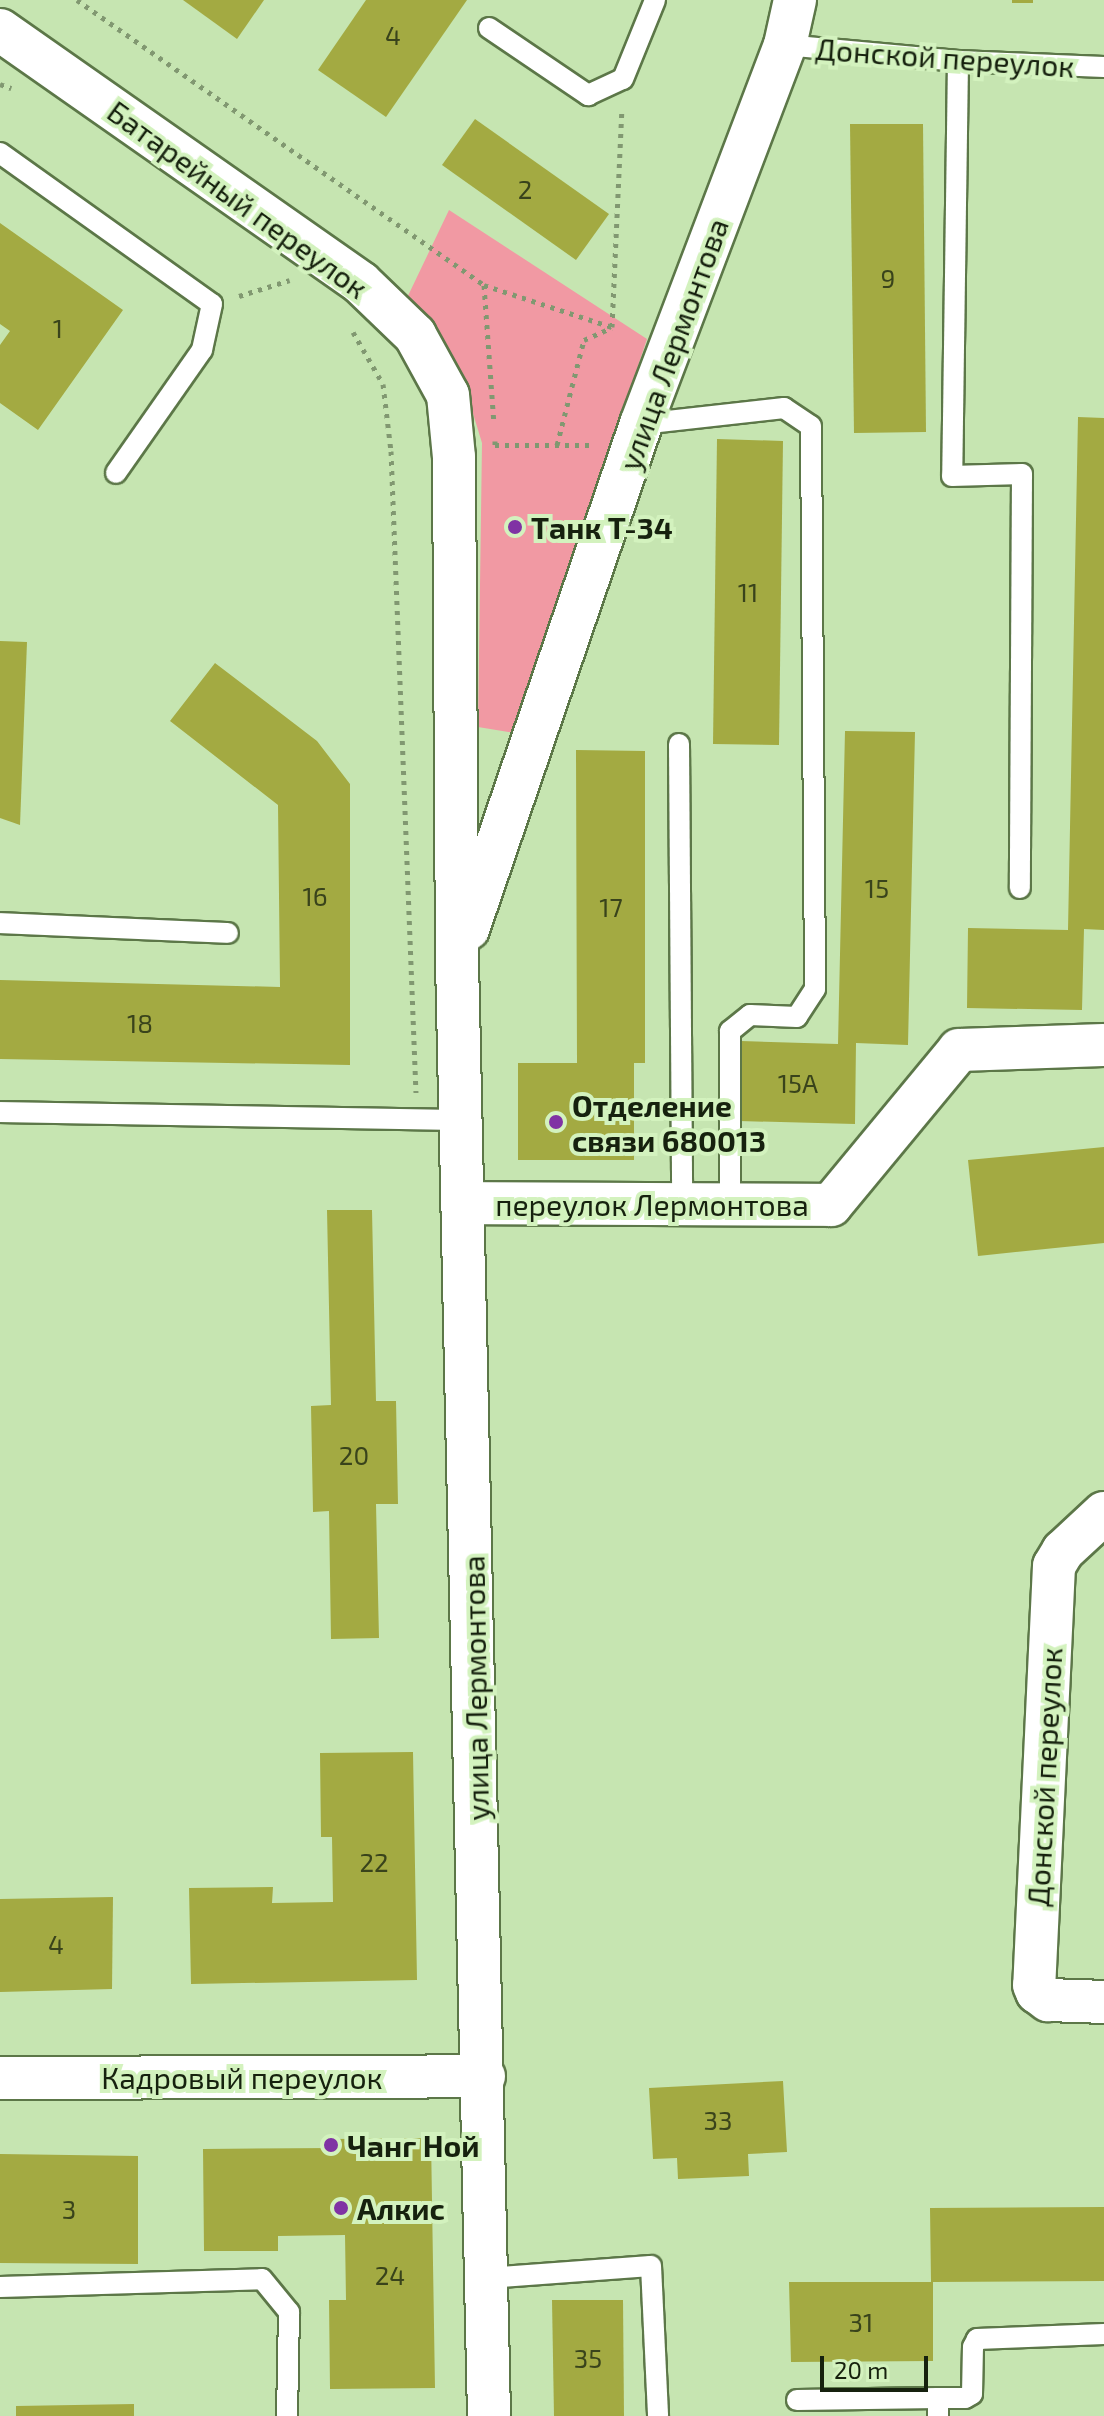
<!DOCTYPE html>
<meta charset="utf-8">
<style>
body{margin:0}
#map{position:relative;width:1104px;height:2416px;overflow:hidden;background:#c6e5b1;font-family:"Exo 2",sans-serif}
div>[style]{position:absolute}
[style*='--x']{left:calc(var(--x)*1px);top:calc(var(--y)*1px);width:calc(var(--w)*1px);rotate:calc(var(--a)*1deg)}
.green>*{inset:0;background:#f199a3}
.building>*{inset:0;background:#a3aa42}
.path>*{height:5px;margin-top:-2.5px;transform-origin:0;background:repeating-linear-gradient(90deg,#819871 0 4px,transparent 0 10px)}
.roads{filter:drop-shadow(2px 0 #5c7748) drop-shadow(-2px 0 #5c7748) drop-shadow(0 2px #5c7748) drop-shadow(0 -2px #5c7748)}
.lane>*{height:20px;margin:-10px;padding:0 10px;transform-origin:10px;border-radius:10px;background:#fff}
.street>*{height:42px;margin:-21px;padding:0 21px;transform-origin:21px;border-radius:21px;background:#fff}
.dots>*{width:22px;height:22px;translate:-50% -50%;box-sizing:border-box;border:4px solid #d3f2be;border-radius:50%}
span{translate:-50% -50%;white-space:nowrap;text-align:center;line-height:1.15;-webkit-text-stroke:8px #d3f2be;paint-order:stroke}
.number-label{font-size:26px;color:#39431b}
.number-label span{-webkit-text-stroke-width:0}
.street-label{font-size:30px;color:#16210e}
.poi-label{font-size:30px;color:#16210e;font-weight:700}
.left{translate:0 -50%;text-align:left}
.scale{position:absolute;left:820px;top:2356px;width:108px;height:36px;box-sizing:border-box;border:4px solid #16210e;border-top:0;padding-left:10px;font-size:24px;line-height:28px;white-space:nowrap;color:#16210e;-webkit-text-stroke:6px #d3f2be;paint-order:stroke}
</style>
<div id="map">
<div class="green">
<i style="clip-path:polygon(449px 210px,647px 339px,515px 733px,478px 727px,482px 443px,461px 374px,435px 329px,406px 300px)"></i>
</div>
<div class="building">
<i style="clip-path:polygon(183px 0,264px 0,237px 39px)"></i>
<i style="clip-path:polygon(366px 0,467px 0,386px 117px,318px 70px)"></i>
<i style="clip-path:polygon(1012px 0,1033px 0,1033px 3px,1012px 3px)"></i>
<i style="clip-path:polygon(475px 119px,609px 214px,576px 260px,442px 165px)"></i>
<i style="clip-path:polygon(850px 124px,923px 124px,926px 432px,854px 433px)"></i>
<i style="clip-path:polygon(0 223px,123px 310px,38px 430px,0 403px,0 345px,10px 331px,0 324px)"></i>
<i style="clip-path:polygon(1078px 417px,1104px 418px,1104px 930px,1084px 929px,1082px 1010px,967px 1008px,968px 928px,1068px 930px)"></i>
<i style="clip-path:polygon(717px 439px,783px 441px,779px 745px,713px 744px)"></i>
<i style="clip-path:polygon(0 641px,27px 642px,20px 825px,0 818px)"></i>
<i style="clip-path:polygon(215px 663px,317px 741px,350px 784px,350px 1065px,0 1059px,0 980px,280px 987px,278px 805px,170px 721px)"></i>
<i style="clip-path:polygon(845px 731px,915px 732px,908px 1045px,856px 1043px,855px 1124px,739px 1121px,741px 1041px,838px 1044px)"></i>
<i style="clip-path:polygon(576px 750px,645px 751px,645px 1063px,634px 1063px,634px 1160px,518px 1160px,518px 1063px,577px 1063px)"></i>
<i style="clip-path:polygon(1104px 1147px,1104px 1243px,978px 1256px,968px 1160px)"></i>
<i style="clip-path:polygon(327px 1210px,372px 1210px,376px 1401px,396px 1401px,398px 1504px,376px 1504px,379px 1638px,331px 1639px,329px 1511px,313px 1512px,311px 1406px,331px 1405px)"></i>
<i style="clip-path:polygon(413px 1752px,417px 1980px,191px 1984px,189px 1888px,273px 1887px,272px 1903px,333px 1902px,332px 1837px,321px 1837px,320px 1753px)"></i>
<i style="clip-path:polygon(113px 1897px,112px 1989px,0 1992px,0 1899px)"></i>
<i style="clip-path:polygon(783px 2081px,787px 2152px,748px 2154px,749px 2176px,678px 2179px,677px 2158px,653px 2159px,649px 2088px)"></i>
<i style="clip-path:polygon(431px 2138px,435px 2388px,330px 2389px,329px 2300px,346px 2300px,345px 2235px,278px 2236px,278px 2251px,204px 2251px,203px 2149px,335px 2148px,334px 2139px)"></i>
<i style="clip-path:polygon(0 2154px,138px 2156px,138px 2264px,0 2263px)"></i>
<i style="clip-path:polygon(1104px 2207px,1104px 2281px,933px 2282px,933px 2361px,791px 2362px,789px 2282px,931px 2282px,930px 2208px)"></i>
<i style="clip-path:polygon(552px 2300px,623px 2300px,624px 2416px,554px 2416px)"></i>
<i style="clip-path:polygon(134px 2404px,134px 2416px,16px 2416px,16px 2406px)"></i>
</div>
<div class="path">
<i style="--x:77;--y:0;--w:497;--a:35"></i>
<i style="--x:484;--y:285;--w:135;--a:18.2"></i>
<i style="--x:0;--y:84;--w:12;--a:20"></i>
<i style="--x:484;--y:285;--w:139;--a:85.9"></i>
<i style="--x:239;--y:296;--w:53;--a:-17.4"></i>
<i style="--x:612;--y:327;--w:219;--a:-87.4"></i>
<i style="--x:353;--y:332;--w:60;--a:60"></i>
<i style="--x:383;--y:384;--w:67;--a:83.2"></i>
<i style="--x:391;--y:451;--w:642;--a:87.77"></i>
<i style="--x:495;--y:441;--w:4;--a:90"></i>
<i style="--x:495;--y:445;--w:98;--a:0"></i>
<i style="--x:557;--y:445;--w:108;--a:-75.6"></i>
<i style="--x:584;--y:340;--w:30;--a:-24"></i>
</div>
<div class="roads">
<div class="lane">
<i style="--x:489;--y:28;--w:120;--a:34.1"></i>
<i style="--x:588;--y:95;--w:38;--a:-25"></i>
<i style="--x:623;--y:79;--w:85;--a:-67.9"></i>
<i style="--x:785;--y:45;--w:174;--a:5.3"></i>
<i style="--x:958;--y:61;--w:146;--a:2.4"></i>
<i style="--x:958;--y:61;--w:415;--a:90.8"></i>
<i style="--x:952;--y:476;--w:70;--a:-1.6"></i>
<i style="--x:1022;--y:474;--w:414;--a:90.3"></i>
<i style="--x:0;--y:153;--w:260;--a:35.5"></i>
<i style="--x:212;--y:304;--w:47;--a:102.3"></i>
<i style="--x:202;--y:350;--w:150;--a:125"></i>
<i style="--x:641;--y:424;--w:144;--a:-6.4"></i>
<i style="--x:784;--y:408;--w:32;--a:34"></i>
<i style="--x:811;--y:426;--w:563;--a:89.59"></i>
<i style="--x:815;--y:989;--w:33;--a:123"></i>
<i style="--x:797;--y:1017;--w:47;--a:-177.6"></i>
<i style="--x:750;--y:1015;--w:26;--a:141"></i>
<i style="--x:730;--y:1031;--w:173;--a:90"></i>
<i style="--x:679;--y:744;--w:460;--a:89.6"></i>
<i style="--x:0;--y:923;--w:228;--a:2.5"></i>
<i style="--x:0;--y:1112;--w:461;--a:1"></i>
<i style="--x:487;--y:2278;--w:164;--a:-4.2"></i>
<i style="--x:651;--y:2266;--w:150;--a:87.3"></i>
<i style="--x:0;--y:2287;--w:262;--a:-1.7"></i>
<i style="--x:262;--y:2279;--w:43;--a:50.7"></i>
<i style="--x:289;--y:2312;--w:104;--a:91.1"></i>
<i style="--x:938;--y:2398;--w:27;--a:0"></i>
<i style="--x:965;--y:2398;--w:8;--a:-30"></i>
<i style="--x:972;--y:2394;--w:47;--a:-88.8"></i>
<i style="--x:973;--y:2347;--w:9;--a:-63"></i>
<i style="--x:977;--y:2339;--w:127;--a:-2.3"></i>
<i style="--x:797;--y:2400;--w:141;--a:-0.8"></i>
<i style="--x:938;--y:2398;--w:18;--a:90"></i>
</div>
<div class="street">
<i style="--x:0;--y:30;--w:441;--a:35"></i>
<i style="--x:361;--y:283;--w:75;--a:43.9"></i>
<i style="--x:415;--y:335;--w:68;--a:61.2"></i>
<i style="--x:448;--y:395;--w:62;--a:84.5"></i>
<i style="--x:454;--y:457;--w:503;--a:89.66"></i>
<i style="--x:457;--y:960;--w:1456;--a:88.74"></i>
<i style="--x:468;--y:929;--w:534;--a:-71.09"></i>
<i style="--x:641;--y:424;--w:405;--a:-69.2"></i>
<i style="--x:785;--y:45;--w:46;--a:-77.5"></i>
<i style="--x:463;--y:1203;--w:368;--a:0.3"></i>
<i style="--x:831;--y:1205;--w:201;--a:-50.4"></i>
<i style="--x:959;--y:1050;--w:145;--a:-2"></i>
<i style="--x:1104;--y:1513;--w:56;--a:137.2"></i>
<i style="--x:1063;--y:1551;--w:17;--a:121"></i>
<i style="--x:1054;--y:1566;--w:419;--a:92.7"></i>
<i style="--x:1034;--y:1985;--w:8;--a:67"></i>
<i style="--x:1037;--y:1992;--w:14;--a:36"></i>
<i style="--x:1048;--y:2000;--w:56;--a:2"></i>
<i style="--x:0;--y:2078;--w:484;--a:-0.2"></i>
</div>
</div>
<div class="dots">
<i style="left:515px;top:527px;background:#8033a4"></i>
<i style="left:556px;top:1122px;background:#8033a4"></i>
<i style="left:331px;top:2145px;background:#8033a4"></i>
<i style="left:341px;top:2208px;background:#8033a4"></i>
</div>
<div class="number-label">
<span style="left:393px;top:35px">4</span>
<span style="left:525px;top:189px">2</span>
<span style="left:888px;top:278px">9</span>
<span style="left:58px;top:328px">1</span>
<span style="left:748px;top:592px">11</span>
<span style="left:877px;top:888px">15</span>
<span style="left:315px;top:896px">16</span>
<span style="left:611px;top:907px">17</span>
<span style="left:140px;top:1023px">18</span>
<span style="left:798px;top:1083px">15А</span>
<span style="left:354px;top:1455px">20</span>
<span style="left:374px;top:1862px">22</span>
<span style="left:56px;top:1944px">4</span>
<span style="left:718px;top:2120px">33</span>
<span style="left:69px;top:2209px">3</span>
<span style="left:390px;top:2275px">24</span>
<span style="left:861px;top:2322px">31</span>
<span style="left:588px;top:2358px">35</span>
</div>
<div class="street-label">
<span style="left:945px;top:57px;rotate:4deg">Донской переулок</span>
<span style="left:238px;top:199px;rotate:36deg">Батарейный переулок</span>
<span style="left:673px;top:344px;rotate:-70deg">улица Лермонтова</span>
<span style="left:652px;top:1204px">переулок Лермонтова</span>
<span style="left:475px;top:1688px;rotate:-91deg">улица Лермонтова</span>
<span style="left:1044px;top:1777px;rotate:-87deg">Донской переулок</span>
<span style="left:242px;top:2077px">Кадровый переулок</span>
</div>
<div class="poi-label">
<span class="left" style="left:531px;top:527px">Танк Т-34</span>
<span class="left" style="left:572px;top:1122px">Отделение<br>связи 680013</span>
<span class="left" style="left:347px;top:2145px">Чанг Ной</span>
<span class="left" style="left:357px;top:2208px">Алкис</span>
</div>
<div class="scale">20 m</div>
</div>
